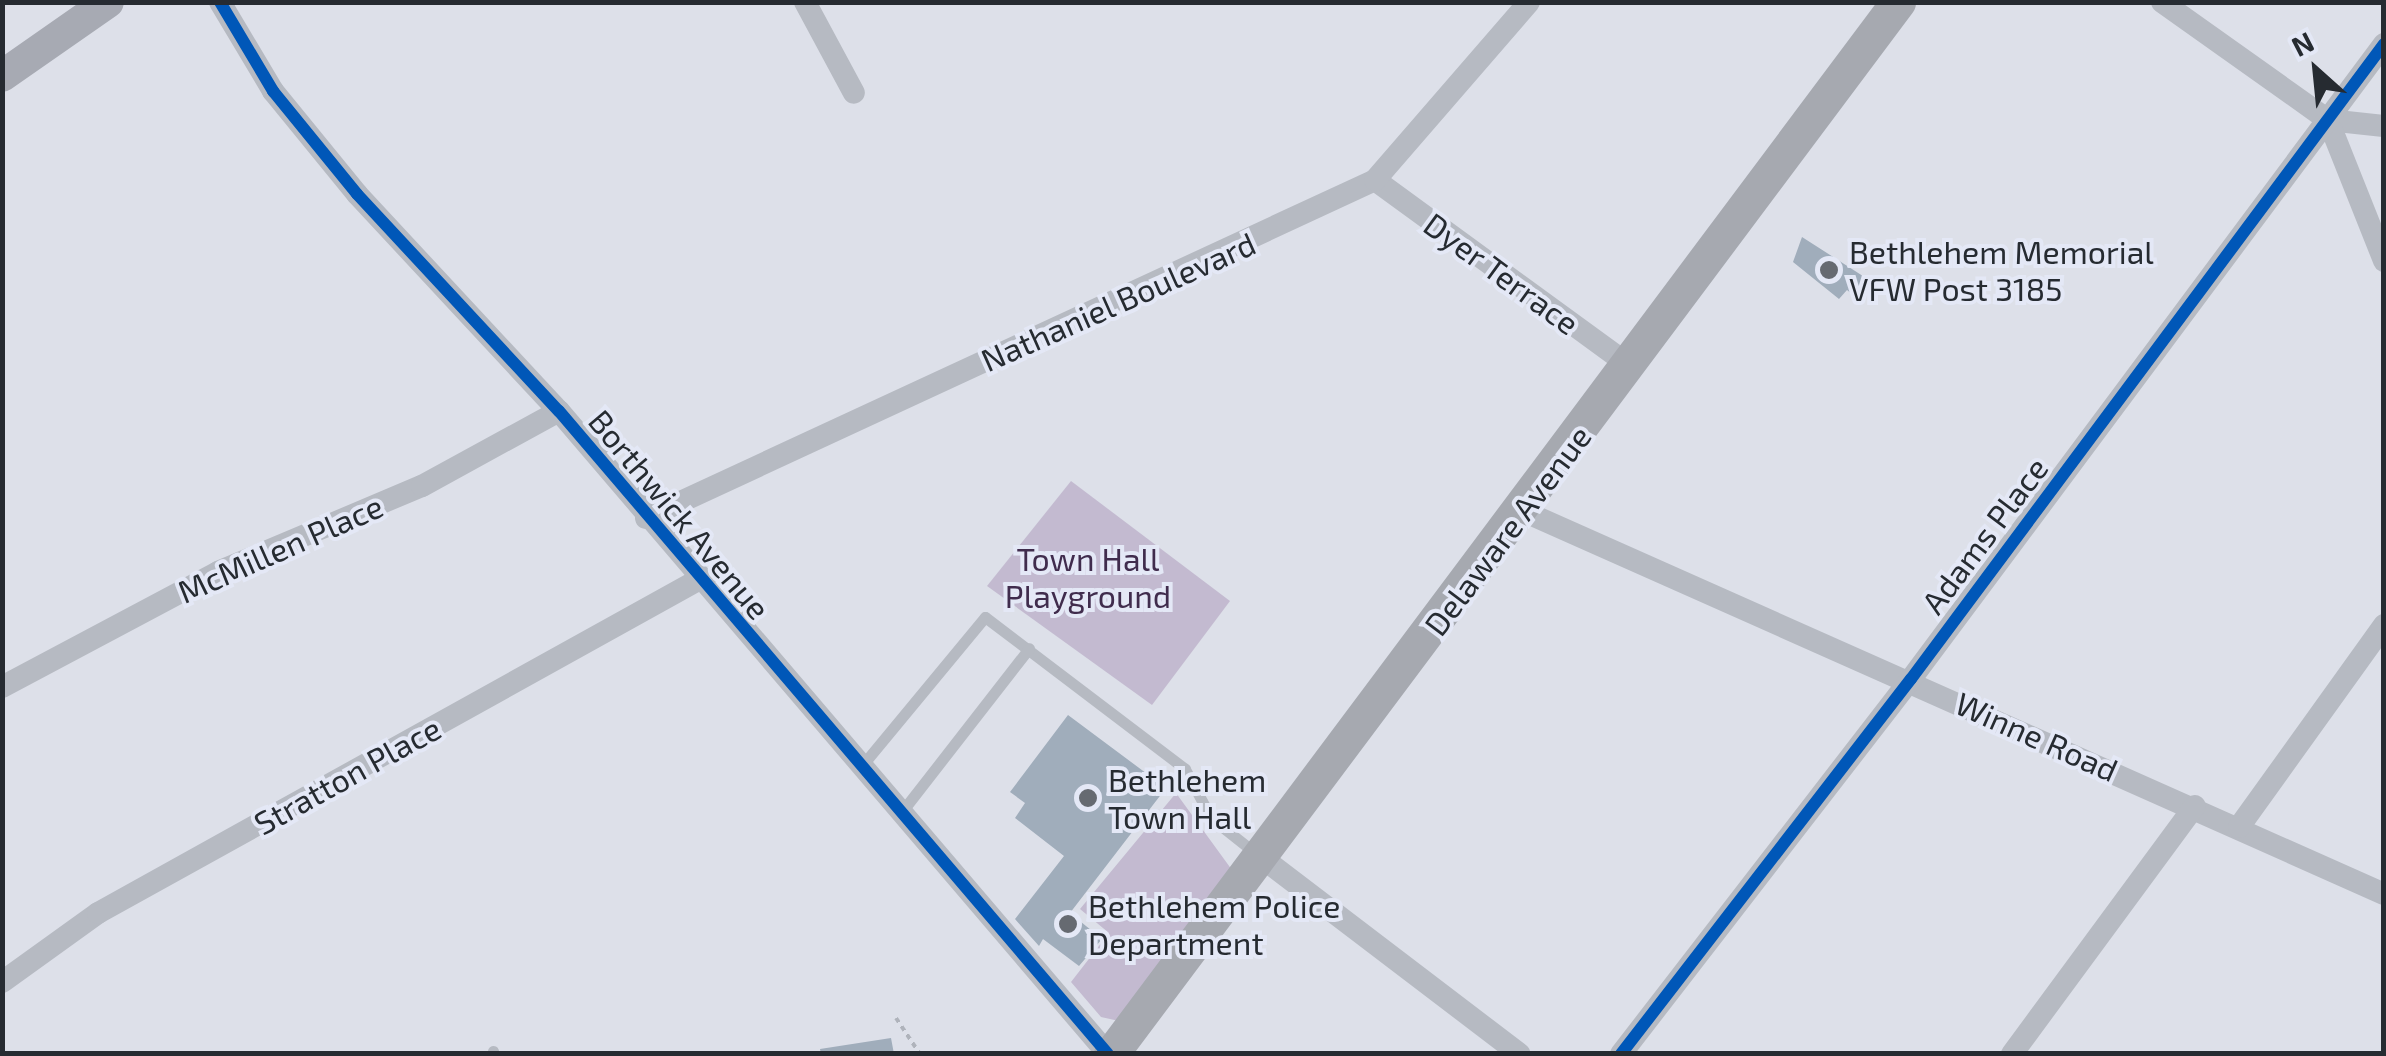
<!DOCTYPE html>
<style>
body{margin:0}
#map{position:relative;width:2386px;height:1056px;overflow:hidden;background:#dde0e9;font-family:"Exo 2",sans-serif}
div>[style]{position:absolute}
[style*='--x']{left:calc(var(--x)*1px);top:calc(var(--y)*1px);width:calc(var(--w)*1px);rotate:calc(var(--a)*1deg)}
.green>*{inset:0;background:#c3bad0}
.building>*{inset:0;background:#a0adbb}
.path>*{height:4px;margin-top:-2px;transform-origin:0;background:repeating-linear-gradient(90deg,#afb3bb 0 5px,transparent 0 10px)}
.lane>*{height:11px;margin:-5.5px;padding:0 5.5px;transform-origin:5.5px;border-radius:5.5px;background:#b6bac2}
.street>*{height:22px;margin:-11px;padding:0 11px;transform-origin:11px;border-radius:11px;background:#b6bac2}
.secondary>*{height:32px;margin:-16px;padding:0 16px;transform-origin:16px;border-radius:16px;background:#a7aab3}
.primary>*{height:35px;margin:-17.5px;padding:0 17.5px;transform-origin:17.5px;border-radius:17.5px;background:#a6a9b0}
.cycleway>*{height:12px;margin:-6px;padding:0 6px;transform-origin:6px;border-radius:6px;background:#0057b8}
.dots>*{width:28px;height:28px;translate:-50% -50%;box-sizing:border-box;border:5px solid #e4e8f6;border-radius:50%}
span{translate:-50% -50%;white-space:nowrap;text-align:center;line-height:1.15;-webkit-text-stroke:8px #e4e8f6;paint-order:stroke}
.poi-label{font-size:32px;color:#262b31}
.left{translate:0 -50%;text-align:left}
.street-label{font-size:32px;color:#262b31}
.park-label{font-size:32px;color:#402c4d}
.frame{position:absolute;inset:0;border:5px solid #262b31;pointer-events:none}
.north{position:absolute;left:2266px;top:20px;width:100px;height:100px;-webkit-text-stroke:8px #e4e8f6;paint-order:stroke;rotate:333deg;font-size:28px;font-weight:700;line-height:40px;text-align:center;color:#262b31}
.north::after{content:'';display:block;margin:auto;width:35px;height:45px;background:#262b31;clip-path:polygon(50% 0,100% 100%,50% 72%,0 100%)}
</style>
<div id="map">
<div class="green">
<i style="clip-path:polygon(1071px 481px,1230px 601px,1152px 705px,987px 586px)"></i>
<i style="clip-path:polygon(1176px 793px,1232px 870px,1119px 1021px,1101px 1017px,1071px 982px,1109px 933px,1080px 909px)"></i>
</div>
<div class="building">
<i style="clip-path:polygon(1802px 237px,1866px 278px,1852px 294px,1847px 290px,1839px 299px,1793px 262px)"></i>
<i style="clip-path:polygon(1068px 715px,1166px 788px,1070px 913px,1102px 939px,1079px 966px,1043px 939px,1039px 946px,1015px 919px,1064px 856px,1015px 818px,1025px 803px,1010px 792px)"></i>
<i style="clip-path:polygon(891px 1038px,894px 1054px,821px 1054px,820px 1049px)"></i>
</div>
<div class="path">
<i style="--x:896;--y:1018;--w:43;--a:56.3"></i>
</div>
<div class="lane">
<i style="--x:860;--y:768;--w:196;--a:-50.4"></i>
<i style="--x:985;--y:617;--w:251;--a:37.2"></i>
<i style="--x:1185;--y:769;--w:55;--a:62"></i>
<i style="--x:1211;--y:818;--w:55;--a:38.3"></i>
<i style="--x:900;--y:814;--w:210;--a:-52.1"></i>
<i style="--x:493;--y:1051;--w:3;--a:72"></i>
</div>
<div class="street">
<i style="--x:220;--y:2;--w:104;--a:59.2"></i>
<i style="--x:273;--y:91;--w:133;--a:50.8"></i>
<i style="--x:357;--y:194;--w:296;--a:47.1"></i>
<i style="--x:559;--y:411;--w:845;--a:49.51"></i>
<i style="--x:805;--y:2;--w:103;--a:61.7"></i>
<i style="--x:2162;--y:2;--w:204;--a:35.4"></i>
<i style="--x:2328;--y:120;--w:56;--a:6.1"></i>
<i style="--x:2328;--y:120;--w:152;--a:68.3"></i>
<i style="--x:1375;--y:180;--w:314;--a:36.1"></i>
<i style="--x:1523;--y:511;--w:942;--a:23.98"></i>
<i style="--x:646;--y:518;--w:804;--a:-24.87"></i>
<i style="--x:1375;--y:180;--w:235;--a:-49.1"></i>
<i style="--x:2;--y:687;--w:245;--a:-28"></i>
<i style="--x:218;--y:572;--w:221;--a:-22.9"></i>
<i style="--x:422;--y:486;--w:156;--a:-28.7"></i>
<i style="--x:2239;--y:827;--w:249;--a:-54.3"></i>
<i style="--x:1261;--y:857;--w:325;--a:37.3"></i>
<i style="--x:2;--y:982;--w:118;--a:-35.7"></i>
<i style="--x:98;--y:913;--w:686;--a:-29.03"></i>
<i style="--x:1621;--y:1054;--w:474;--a:-52.3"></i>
<i style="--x:1911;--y:679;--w:792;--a:-53.32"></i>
<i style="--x:2012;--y:1054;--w:308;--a:-53.6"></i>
</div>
<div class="secondary">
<i style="--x:2;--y:76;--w:129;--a:-34.9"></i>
</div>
<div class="primary">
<i style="--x:1111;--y:1054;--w:1314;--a:-53.2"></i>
</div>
<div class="cycleway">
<i style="--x:220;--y:2;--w:104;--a:59.2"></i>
<i style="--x:273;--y:91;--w:133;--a:50.8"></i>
<i style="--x:357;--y:194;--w:296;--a:47.1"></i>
<i style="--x:559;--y:411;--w:845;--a:49.51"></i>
<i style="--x:1621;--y:1054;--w:474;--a:-52.3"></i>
<i style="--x:1911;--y:679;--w:792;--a:-53.32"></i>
</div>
<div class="dots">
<i style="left:1829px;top:270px;background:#666a71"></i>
<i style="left:1088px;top:798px;background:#666a71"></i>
<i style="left:1068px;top:924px;background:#666a71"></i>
</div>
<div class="poi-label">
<span class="left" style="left:1849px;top:270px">Bethlehem Memorial<br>VFW Post 3185</span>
<span class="left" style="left:1108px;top:798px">Bethlehem<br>Town Hall</span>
<span class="left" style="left:1088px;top:924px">Bethlehem Police<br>Department</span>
</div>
<div class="street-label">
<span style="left:1502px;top:273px;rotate:36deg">Dyer Terrace</span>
<span style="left:1118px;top:301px;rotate:-24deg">Nathaniel Boulevard</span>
<span style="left:680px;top:514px;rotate:50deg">Borthwick Avenue</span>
<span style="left:1507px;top:530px;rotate:-53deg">Delaware Avenue</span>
<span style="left:1984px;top:535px;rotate:-53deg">Adams Place</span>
<span style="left:280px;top:548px;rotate:-24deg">McMillen Place</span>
<span style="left:2037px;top:736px;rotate:24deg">Winne Road</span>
<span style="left:347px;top:775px;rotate:-29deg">Stratton Place</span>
</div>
<div class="park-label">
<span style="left:1088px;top:577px">Town Hall<br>Playground</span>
</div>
<div class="frame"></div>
<div class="north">N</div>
</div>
